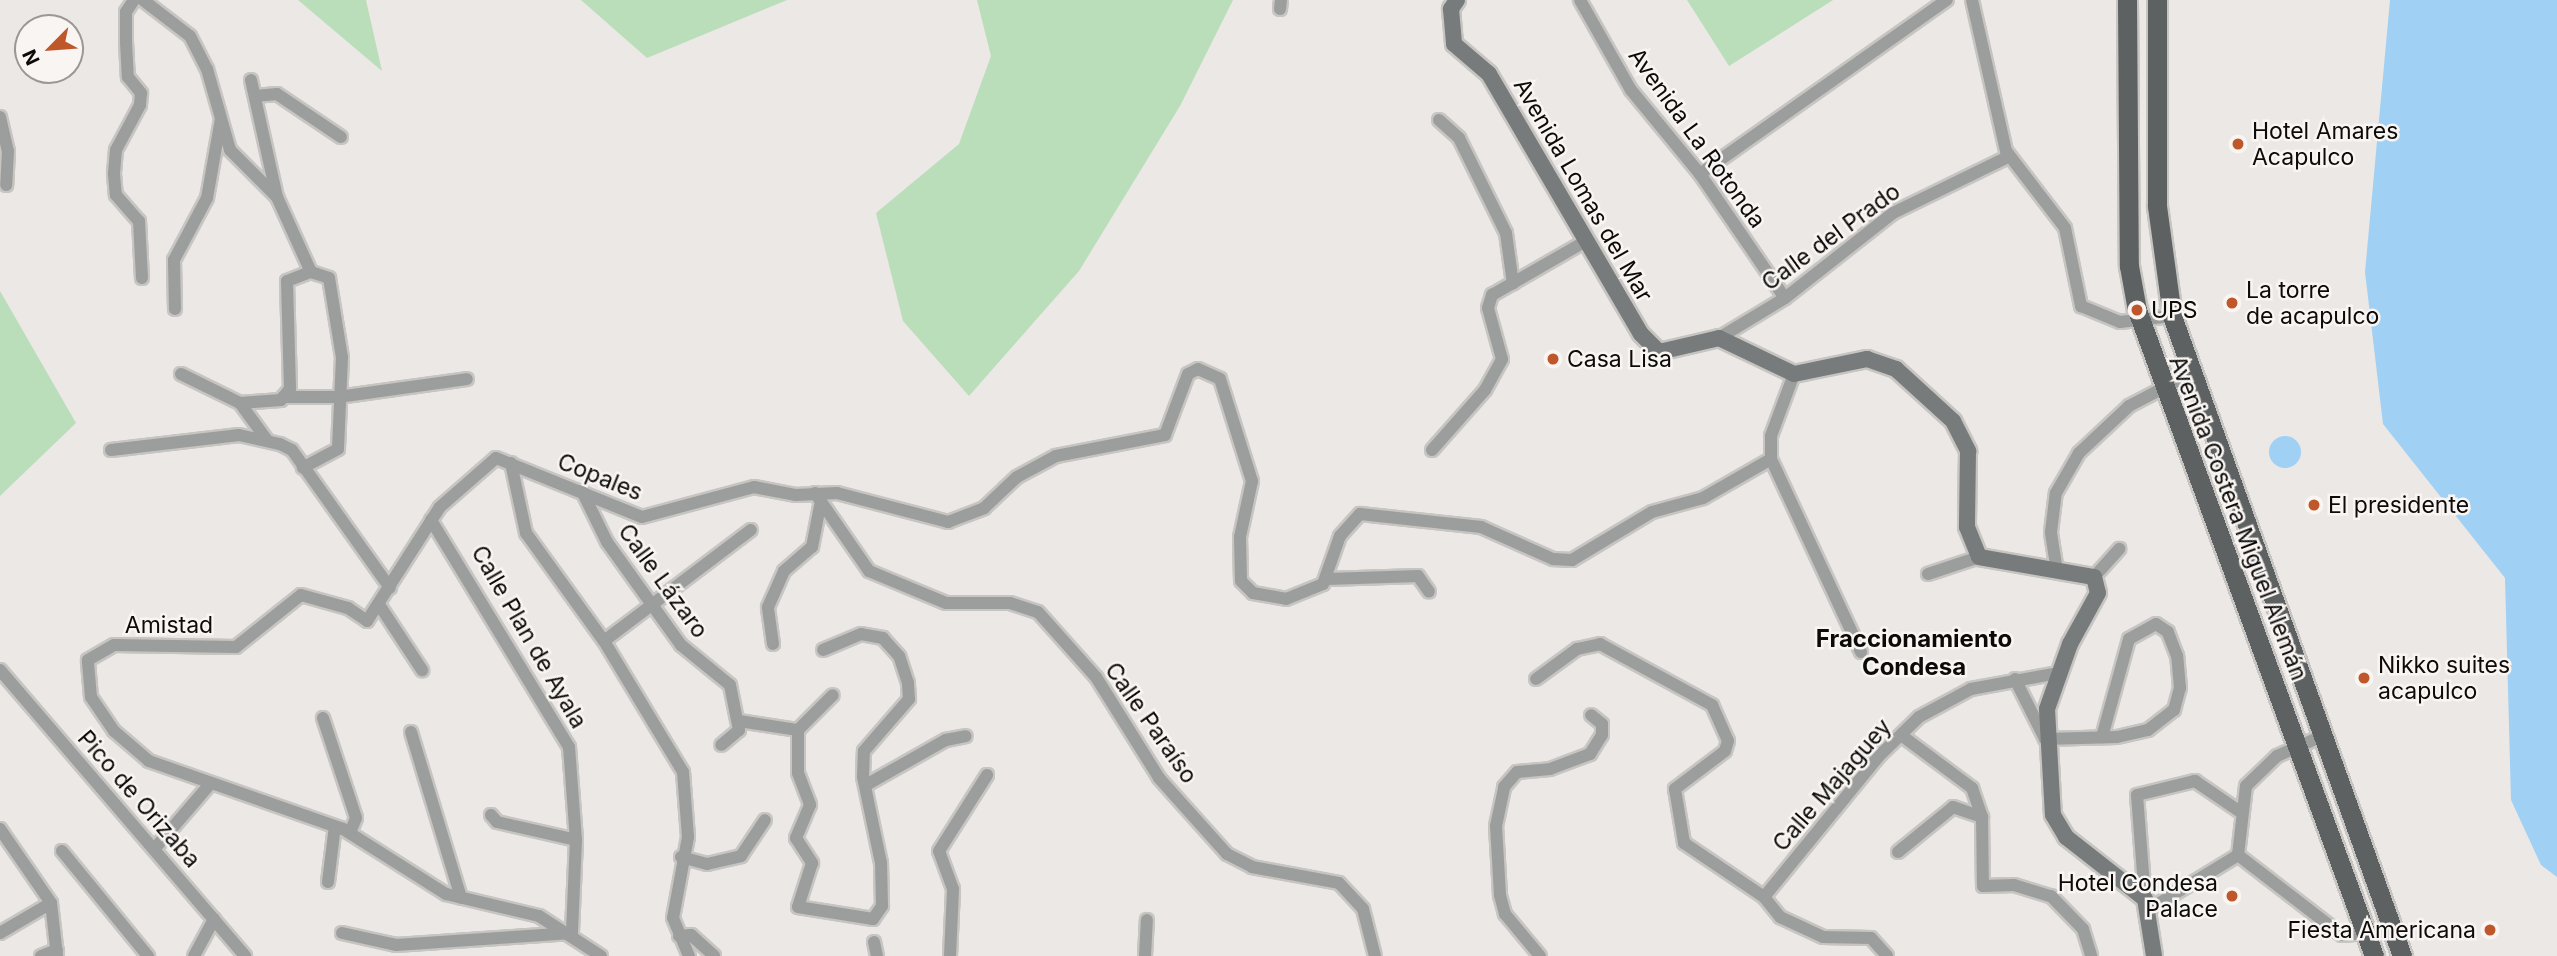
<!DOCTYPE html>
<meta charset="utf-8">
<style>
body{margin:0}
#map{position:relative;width:2557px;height:956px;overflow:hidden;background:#ebe8e5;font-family:Inter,sans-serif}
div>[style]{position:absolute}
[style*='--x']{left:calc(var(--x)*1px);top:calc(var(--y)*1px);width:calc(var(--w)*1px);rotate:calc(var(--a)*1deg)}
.green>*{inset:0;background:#badeba}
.water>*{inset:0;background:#a1d0f5}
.round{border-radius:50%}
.roads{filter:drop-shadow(2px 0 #c7c5c2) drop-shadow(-2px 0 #c7c5c2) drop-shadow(0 2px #c7c5c2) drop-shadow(0 -2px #c7c5c2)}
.street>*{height:12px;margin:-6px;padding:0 6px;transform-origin:6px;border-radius:6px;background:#9c9e9e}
.secondary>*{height:16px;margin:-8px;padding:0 8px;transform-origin:8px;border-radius:8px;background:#777b7b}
.primary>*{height:19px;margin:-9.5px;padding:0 9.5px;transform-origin:9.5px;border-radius:9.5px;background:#5e6161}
.dots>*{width:19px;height:19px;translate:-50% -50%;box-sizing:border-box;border:4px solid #f9f5f2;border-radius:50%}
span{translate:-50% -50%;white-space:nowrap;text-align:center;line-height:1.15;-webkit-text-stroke:5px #f9f5f2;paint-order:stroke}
.poi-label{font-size:23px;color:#0c0b0a}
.left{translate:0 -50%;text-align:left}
.right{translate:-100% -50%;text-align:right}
.street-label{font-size:23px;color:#0c0b0a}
.neighbourhood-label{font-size:24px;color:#0c0b0a;font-weight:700}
.north{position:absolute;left:14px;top:14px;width:70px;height:70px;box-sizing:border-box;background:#f9f5f2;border:2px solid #9a9795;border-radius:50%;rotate:245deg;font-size:19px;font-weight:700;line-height:28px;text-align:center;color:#0c0b0a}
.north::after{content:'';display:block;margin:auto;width:24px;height:32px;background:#be582b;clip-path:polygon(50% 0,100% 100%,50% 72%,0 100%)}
</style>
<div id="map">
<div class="green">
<i style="clip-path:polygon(298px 0,366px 0,382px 71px)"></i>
<i style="clip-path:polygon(581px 0,787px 0,647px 58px)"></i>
<i style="clip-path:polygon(977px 0,1233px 0,1180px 106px,1079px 271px,969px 396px,903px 321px,876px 213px,959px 144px,991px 56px)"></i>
<i style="clip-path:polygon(1687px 0,1833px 0,1729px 66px)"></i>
<i style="clip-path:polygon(0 291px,76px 423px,0 496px)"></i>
</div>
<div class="water">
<i style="clip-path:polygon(2390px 0,2557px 0,2557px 877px,2541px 865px,2511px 800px,2505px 578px,2383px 424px,2365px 272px)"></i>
<i class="round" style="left:2269px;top:436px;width:32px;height:32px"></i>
</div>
<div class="roads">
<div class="street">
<i style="--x:134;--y:0;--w:14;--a:124"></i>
<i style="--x:126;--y:12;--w:30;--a:90"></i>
<i style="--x:126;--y:42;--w:35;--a:87"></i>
<i style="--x:128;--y:77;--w:21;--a:51"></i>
<i style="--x:141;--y:93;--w:12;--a:95"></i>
<i style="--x:140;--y:105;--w:51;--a:118.1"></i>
<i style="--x:116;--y:150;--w:24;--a:95"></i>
<i style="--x:114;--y:174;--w:21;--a:85"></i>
<i style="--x:116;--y:195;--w:35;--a:49"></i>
<i style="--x:139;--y:221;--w:57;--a:87"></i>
<i style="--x:143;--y:0;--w:59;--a:37.5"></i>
<i style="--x:190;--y:36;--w:37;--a:63"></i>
<i style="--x:207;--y:69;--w:84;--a:74.1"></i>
<i style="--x:230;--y:150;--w:66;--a:45"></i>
<i style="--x:277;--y:197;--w:82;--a:65.6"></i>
<i style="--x:1580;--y:0;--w:103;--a:60.5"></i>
<i style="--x:1631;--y:90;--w:109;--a:50.6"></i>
<i style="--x:1700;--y:174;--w:150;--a:55.6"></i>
<i style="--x:1972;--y:0;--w:155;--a:77.3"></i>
<i style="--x:2006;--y:151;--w:97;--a:52.5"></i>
<i style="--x:2065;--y:228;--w:80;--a:78.4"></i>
<i style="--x:2081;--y:306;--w:42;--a:22.3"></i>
<i style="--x:2120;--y:322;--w:52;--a:-6.6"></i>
<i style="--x:1280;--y:9;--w:9;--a:-84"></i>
<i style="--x:251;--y:80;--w:120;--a:77.5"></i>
<i style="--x:255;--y:96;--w:22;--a:-5"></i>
<i style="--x:277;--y:94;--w:77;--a:33.9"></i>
<i style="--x:0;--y:117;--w:35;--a:77"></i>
<i style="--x:8;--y:151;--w:34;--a:93"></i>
<i style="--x:1439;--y:120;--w:27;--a:42"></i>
<i style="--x:1459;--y:138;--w:106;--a:63.7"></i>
<i style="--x:1506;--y:233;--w:51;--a:82.2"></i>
<i style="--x:1700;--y:174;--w:302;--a:-35.2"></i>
<i style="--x:175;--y:309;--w:49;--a:-91.2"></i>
<i style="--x:174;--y:260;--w:70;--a:-62"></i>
<i style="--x:207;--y:198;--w:80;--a:-80"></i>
<i style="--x:1719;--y:338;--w:77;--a:-31.2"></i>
<i style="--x:1785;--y:298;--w:137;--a:-38.2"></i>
<i style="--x:1893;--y:213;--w:128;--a:-26"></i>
<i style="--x:181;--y:374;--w:66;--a:26.2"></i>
<i style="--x:240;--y:403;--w:46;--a:53.9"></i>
<i style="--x:1794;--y:374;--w:66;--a:110.4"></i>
<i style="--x:1771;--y:436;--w:23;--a:90"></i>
<i style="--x:1771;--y:459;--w:213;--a:65"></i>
<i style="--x:283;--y:397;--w:55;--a:0"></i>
<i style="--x:338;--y:397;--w:130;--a:-7.9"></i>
<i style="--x:240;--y:403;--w:41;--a:-4.2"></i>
<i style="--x:281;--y:400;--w:14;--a:-51"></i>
<i style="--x:290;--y:389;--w:108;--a:-91.6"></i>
<i style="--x:287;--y:281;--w:26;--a:-21"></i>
<i style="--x:311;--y:272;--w:19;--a:18"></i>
<i style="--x:329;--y:278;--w:80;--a:80.7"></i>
<i style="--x:342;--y:357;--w:92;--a:92.5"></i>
<i style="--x:338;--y:449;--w:40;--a:152"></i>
<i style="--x:111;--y:450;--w:129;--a:-6.7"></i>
<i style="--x:239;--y:435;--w:42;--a:12.4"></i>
<i style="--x:280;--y:444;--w:13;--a:27"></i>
<i style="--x:292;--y:450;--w:169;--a:54.6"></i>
<i style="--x:1432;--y:450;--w:80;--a:-48.5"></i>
<i style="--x:1485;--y:390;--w:35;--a:-61"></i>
<i style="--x:1502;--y:359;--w:53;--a:-105.4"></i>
<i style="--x:1488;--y:308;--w:14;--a:-73"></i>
<i style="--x:1492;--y:295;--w:106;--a:-29.9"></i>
<i style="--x:511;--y:463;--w:72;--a:77.9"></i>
<i style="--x:526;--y:533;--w:133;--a:54.2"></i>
<i style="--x:604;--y:641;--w:153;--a:58.9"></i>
<i style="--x:683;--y:772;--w:65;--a:85.6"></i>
<i style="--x:688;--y:837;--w:82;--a:100.5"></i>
<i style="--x:673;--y:918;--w:41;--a:67.2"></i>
<i style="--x:582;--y:491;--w:57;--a:63.9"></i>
<i style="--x:607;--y:542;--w:127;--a:54.3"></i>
<i style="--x:681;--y:645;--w:63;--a:39.2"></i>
<i style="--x:730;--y:685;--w:46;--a:78.7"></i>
<i style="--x:739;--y:730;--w:23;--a:140"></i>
<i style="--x:815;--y:493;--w:95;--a:55.3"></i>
<i style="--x:869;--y:571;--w:83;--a:22.6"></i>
<i style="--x:946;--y:603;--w:64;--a:0"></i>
<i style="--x:1010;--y:603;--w:29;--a:18"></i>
<i style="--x:1038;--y:612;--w:87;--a:48.3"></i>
<i style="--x:1096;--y:677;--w:119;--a:58"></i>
<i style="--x:1159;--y:778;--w:102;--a:48.2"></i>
<i style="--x:1227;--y:854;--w:28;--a:27"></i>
<i style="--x:1252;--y:867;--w:88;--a:10.4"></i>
<i style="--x:1339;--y:883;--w:35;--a:47"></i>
<i style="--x:1363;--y:909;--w:49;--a:75.7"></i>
<i style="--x:431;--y:520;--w:266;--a:58.7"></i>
<i style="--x:569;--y:747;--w:93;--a:85.7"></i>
<i style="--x:576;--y:840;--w:93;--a:92.5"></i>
<i style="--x:2057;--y:571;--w:39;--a:-99"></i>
<i style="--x:2051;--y:532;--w:39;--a:-83"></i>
<i style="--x:2056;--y:493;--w:46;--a:-60.1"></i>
<i style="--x:2079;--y:453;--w:69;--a:-43.2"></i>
<i style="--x:2129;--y:406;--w:71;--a:-27.6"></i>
<i style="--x:1928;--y:574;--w:54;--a:-18.4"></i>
<i style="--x:2094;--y:577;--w:38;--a:-48"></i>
<i style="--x:1327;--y:579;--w:91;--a:-1.9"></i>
<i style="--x:1418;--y:576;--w:19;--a:55"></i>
<i style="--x:380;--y:606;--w:77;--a:56.7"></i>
<i style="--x:604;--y:641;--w:184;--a:-37.1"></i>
<i style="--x:773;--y:644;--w:37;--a:-98"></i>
<i style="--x:768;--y:607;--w:39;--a:-66"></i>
<i style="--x:784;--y:571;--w:37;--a:-41"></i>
<i style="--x:812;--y:547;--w:42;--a:-79"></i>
<i style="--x:0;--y:670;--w:377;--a:49.4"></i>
<i style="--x:1536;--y:679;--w:51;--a:-36.2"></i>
<i style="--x:1577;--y:649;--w:24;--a:-12"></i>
<i style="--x:1600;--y:644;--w:128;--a:28.6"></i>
<i style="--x:1712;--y:705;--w:39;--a:66"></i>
<i style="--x:1728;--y:741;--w:10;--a:107"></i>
<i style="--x:1725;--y:751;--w:63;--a:142.8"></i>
<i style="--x:1675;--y:789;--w:55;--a:80.5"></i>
<i style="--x:1684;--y:843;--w:97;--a:34"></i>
<i style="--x:1764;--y:897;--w:26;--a:51"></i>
<i style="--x:1780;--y:917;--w:47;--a:24.9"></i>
<i style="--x:1823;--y:937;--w:48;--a:1.2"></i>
<i style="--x:1871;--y:938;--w:24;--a:48"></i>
<i style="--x:2015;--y:679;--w:67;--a:63.4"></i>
<i style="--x:2045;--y:739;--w:72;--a:-1.6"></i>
<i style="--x:2117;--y:737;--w:32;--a:-13"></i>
<i style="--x:2148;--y:730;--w:33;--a:-38"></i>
<i style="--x:2174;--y:710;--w:23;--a:-75"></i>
<i style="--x:2180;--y:688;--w:32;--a:-95"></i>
<i style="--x:2177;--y:656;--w:26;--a:-111"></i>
<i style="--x:2168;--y:632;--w:14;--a:-146"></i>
<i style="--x:2156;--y:624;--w:31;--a:151"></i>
<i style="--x:2129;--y:639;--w:102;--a:105.4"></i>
<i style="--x:323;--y:718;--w:105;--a:71.7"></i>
<i style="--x:356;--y:818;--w:16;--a:112"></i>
<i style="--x:739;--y:721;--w:60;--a:8.7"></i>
<i style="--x:798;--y:730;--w:43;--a:90"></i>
<i style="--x:798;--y:773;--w:34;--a:69"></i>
<i style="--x:810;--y:805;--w:36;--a:113"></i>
<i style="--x:796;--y:838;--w:30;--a:57"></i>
<i style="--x:812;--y:863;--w:46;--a:107.7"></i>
<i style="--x:798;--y:907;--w:76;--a:9.1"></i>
<i style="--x:873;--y:919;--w:16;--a:-55"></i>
<i style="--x:882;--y:906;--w:43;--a:-91.3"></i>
<i style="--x:881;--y:863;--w:88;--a:-101.8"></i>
<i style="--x:863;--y:777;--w:26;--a:-88"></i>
<i style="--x:864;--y:751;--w:69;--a:-49.1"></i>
<i style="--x:909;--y:699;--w:16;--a:-94"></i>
<i style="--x:908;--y:683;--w:28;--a:-108"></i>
<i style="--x:899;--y:656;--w:24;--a:-132"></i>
<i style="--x:883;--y:638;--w:22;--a:-170"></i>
<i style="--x:861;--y:634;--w:41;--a:157.2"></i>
<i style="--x:798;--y:730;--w:49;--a:-45"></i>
<i style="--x:411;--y:732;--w:173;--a:73.2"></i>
<i style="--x:1901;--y:735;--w:89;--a:36.7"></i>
<i style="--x:1972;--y:788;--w:31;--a:71"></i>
<i style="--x:1982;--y:817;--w:69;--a:89.2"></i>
<i style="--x:1983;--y:886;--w:31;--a:-2"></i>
<i style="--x:2014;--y:885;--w:39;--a:17"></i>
<i style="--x:2051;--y:896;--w:46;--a:45.9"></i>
<i style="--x:2083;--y:929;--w:28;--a:73"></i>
<i style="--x:2320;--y:737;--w:47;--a:156.2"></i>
<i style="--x:2277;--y:756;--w:43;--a:135.9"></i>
<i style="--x:2246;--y:786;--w:69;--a:96.6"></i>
<i style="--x:2238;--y:855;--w:131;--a:37.6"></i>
<i style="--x:2342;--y:935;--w:51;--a:-4.5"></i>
<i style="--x:866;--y:785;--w:92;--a:-29.4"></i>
<i style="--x:946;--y:740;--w:20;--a:-11"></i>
<i style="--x:491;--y:815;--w:9;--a:49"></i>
<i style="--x:497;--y:822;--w:81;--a:12.8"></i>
<i style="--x:0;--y:829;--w:90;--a:55.4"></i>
<i style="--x:51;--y:903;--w:53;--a:83.5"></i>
<i style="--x:156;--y:847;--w:83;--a:-49.4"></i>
<i style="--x:62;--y:851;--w:136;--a:50.7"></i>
<i style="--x:1898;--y:852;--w:71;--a:-39.3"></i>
<i style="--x:1953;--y:807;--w:31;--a:19"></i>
<i style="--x:681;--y:857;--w:27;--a:15"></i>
<i style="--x:707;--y:864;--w:35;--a:-13"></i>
<i style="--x:741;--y:856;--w:43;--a:-56.3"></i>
<i style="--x:328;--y:882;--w:56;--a:-82.9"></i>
<i style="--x:1764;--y:897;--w:181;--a:-50.8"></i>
<i style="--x:1878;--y:757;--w:57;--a:-44.3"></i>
<i style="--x:1919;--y:717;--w:59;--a:-28.3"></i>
<i style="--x:1971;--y:689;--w:88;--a:-10.4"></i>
<i style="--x:2145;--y:899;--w:104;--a:-94.4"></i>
<i style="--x:2137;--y:795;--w:60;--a:-13.6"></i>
<i style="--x:2195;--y:781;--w:53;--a:34.3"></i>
<i style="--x:2148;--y:910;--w:105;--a:-31.4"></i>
<i style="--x:0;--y:933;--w:59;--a:-30.5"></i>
<i style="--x:342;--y:933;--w:55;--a:12.5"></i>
<i style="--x:396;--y:945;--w:176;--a:-3.9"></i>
<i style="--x:679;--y:936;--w:12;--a:-5"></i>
<i style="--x:691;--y:935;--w:31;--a:42"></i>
<i style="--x:874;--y:942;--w:14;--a:78"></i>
<i style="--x:41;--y:956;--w:17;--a:-21"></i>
<i style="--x:194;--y:956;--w:42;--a:-61.6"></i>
<i style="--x:601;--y:956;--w:74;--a:-147.2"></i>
<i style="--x:539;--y:916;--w:96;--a:-166.7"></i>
<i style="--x:446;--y:894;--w:122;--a:-147.7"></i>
<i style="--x:343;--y:829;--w:206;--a:-160.7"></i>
<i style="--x:149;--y:761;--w:46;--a:-139.4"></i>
<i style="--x:114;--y:731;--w:41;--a:-124.1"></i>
<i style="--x:91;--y:697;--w:37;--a:-95"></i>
<i style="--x:88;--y:660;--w:30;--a:-30"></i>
<i style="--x:114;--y:645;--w:122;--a:0.9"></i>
<i style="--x:236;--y:647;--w:83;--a:-38.7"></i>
<i style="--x:301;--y:595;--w:49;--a:15.5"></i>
<i style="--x:348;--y:608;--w:23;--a:34"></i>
<i style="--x:367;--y:621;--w:135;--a:-57.4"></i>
<i style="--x:440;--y:507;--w:74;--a:-41.2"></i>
<i style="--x:496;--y:458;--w:157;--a:22"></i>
<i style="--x:642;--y:517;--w:116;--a:-15"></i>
<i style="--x:754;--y:487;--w:43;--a:10.8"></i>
<i style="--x:796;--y:495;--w:41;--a:-2.8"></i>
<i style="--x:837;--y:493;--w:115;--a:14.6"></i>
<i style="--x:948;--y:522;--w:39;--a:-21"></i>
<i style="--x:984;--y:508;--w:45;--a:-43.2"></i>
<i style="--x:1017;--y:477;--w:44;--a:-28.3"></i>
<i style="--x:1056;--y:456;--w:111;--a:-10.9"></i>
<i style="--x:1165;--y:435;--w:65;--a:-69.3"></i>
<i style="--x:1188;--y:374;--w:11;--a:-27"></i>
<i style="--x:1198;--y:369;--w:24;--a:24"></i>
<i style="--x:1220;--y:379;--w:107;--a:72.6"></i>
<i style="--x:1252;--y:481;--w:57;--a:102.1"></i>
<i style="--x:1240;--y:537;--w:44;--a:88.7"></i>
<i style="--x:1241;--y:581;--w:17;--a:45"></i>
<i style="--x:1253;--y:593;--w:34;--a:10"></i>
<i style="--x:1286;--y:599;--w:40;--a:-22"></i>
<i style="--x:1323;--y:584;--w:51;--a:-70.5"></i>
<i style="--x:1340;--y:536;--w:30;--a:-48"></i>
<i style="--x:1360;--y:514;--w:122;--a:6.1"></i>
<i style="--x:1481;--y:527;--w:79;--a:24"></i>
<i style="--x:1553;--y:559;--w:19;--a:3"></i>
<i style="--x:1572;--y:560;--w:93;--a:-31"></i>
<i style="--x:1652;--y:512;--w:53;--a:-15.4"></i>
<i style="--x:1703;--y:498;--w:78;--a:-29.8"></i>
<i style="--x:950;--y:956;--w:67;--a:-87.4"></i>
<i style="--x:953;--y:889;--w:40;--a:-110.2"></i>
<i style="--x:939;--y:851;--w:90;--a:-57.7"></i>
<i style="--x:1145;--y:956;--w:36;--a:-87"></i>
<i style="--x:1540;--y:956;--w:55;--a:-129.8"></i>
<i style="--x:1505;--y:914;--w:20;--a:-105"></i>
<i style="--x:1500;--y:895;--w:69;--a:-93.3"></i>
<i style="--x:1496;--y:826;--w:40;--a:-78"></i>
<i style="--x:1504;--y:787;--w:20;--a:-49"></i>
<i style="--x:1517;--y:772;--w:33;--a:-5"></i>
<i style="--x:1550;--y:769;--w:43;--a:-20.6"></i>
<i style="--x:1590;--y:754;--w:22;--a:-58"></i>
<i style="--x:1602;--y:735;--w:11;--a:-90"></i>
<i style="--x:1602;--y:724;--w:14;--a:-141"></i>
</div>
<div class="secondary">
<i style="--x:1457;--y:0;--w:11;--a:124"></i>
<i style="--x:1451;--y:9;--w:35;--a:85"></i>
<i style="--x:1454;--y:44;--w:46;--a:40.6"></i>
<i style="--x:1489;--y:74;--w:301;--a:59.7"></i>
<i style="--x:1641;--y:334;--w:25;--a:45"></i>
<i style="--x:1659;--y:352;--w:62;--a:-13.1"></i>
<i style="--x:1719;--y:338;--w:83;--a:25.6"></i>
<i style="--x:1794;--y:374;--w:75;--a:-11.6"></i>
<i style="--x:1867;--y:359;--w:31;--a:19"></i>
<i style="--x:1896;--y:369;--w:77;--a:42.4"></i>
<i style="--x:1953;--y:421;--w:34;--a:63"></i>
<i style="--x:1968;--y:451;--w:76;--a:90.8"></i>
<i style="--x:1967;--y:527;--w:32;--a:68"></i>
<i style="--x:1979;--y:557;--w:117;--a:9.9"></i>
<i style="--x:2094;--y:577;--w:16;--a:76"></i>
<i style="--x:2098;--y:593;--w:58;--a:118.8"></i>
<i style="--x:2070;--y:644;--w:69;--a:109.5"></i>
<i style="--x:2047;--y:709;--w:106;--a:86.8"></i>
<i style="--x:2053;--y:815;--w:26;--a:59"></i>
<i style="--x:2066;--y:837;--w:100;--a:38.1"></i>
<i style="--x:2145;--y:899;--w:58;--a:81"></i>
</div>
<div class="primary">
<i style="--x:2127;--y:0;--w:266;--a:89.6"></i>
<i style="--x:2129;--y:266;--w:45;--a:79.7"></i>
<i style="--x:2137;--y:310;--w:688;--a:69.85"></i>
<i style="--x:2157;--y:0;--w:206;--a:90"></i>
<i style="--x:2157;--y:206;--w:111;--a:82.2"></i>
<i style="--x:2172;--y:316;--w:680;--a:70.23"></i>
</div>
</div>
<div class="dots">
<i style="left:2238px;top:144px;background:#be582b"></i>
<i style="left:2232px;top:303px;background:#be582b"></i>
<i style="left:2137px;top:310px;background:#be582b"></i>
<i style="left:1553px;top:359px;background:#be582b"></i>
<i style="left:2314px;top:505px;background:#be582b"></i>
<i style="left:2364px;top:678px;background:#be582b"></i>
<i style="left:2232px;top:896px;background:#be582b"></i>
<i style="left:2490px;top:930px;background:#be582b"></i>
</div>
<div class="poi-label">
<span class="left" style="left:2252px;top:144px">Hotel Amares<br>Acapulco</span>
<span class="left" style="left:2246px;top:303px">La torre<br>de acapulco</span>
<span class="left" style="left:2151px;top:310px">UPS</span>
<span class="left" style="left:1567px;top:359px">Casa Lisa</span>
<span class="left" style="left:2328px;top:505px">El presidente</span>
<span class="left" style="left:2378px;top:678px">Nikko suites<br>acapulco</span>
<span class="right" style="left:2218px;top:896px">Hotel Condesa<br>Palace</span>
<span class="right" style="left:2476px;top:930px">Fiesta Americana</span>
</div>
<div class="street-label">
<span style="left:1697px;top:138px;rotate:54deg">Avenida La Rotonda</span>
<span style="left:1583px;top:190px;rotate:60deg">Avenida Lomas del Mar</span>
<span style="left:1831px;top:237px;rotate:-36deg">Calle del Prado</span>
<span style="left:600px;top:477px;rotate:22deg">Copales</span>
<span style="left:2238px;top:518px;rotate:69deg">Avenida Costera Miguel Alemán</span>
<span style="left:663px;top:581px;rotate:54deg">Calle Lázaro</span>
<span style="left:169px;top:625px">Amistad</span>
<span style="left:529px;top:637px;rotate:60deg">Calle Plan de Ayala</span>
<span style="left:1151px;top:723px;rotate:55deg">Calle Paraíso</span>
<span style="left:1832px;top:785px;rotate:-49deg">Calle Majaguey</span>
<span style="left:139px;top:799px;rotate:49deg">Pico de Orizaba</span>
</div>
<div class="neighbourhood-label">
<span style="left:1914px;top:653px">Fraccionamiento<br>Condesa</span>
</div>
<div class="north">N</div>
</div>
